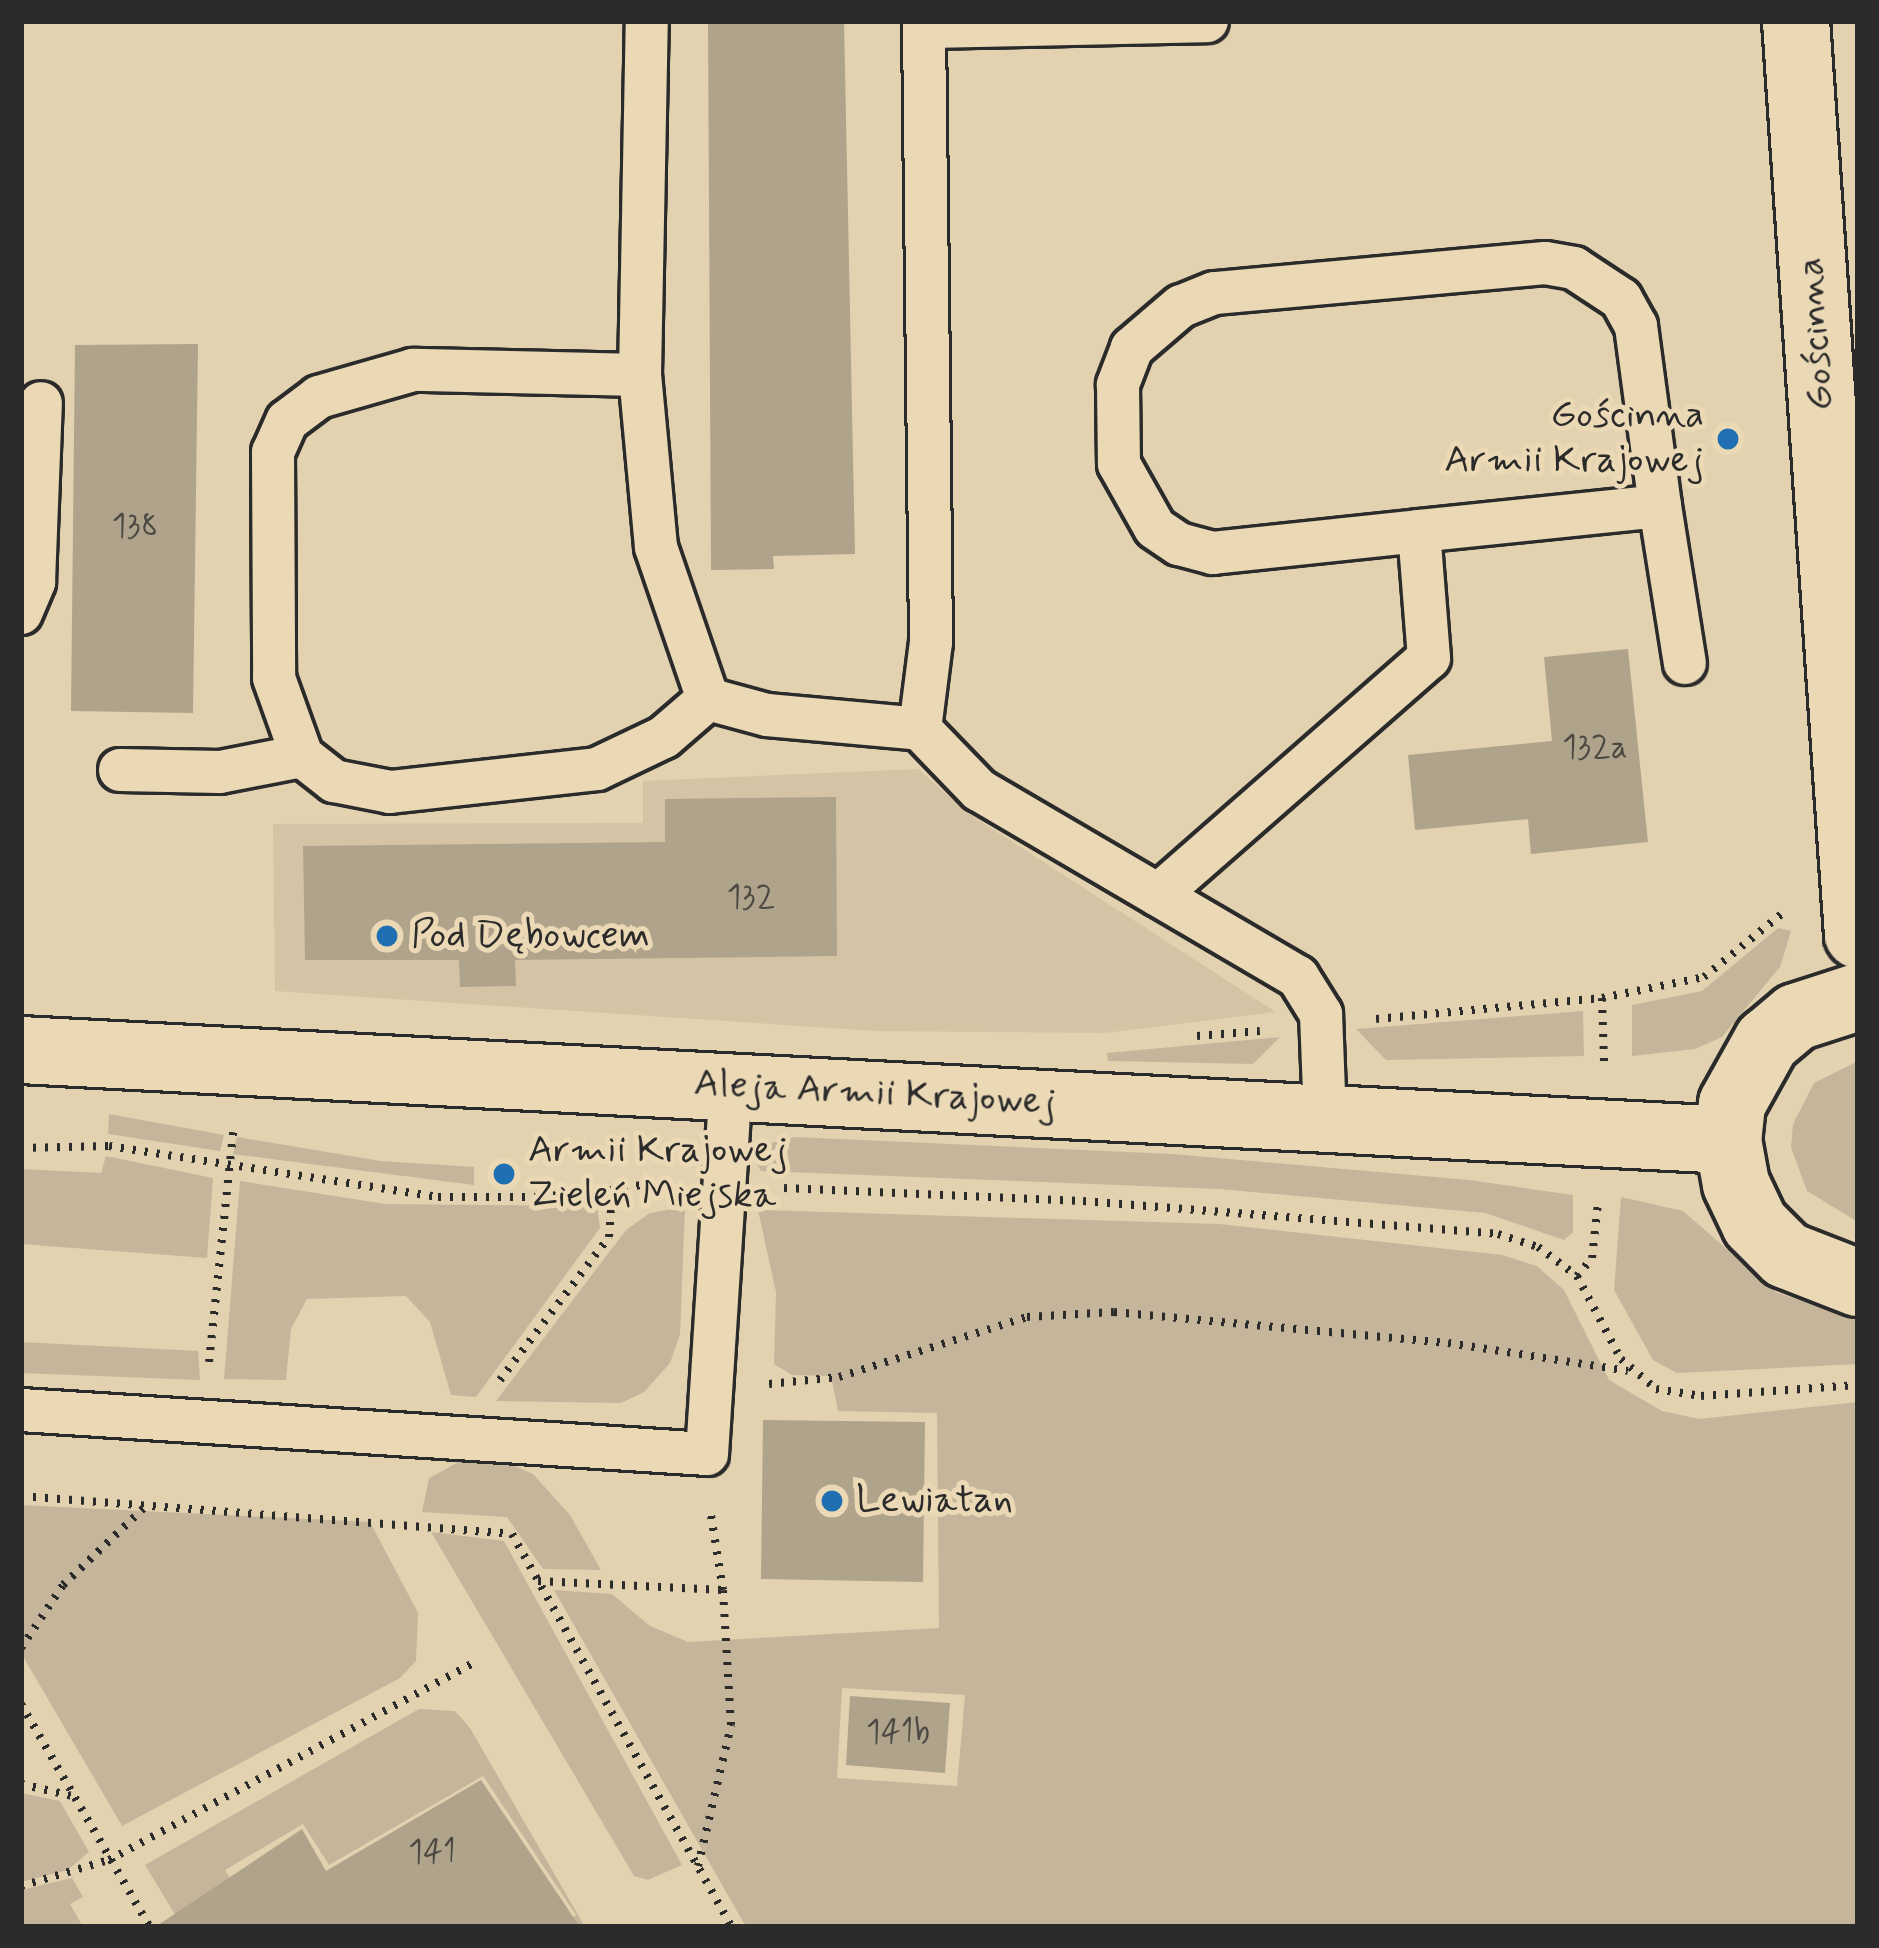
<!DOCTYPE html>
<meta charset="utf-8">
<style>
body{margin:0}
#map{position:relative;width:1879px;height:1948px;overflow:hidden;background:#e3d2b0;font-family:Mynerve,sans-serif}
div>[style]{position:absolute}
[style*='--x']{left:calc(var(--x)*1px);top:calc(var(--y)*1px);width:calc(var(--w)*1px);rotate:calc(var(--a)*1deg)}
.built>*{inset:0;background:#d4c4a5}
.green>*{inset:0;background:#c5b69b}
.building>*{inset:0;background:#b0a38b}
.path>*{height:8px;margin-top:-4px;transform-origin:0;background:repeating-linear-gradient(90deg,#2b2b2b 0 3px,transparent 0 12px)}
.roads{filter:drop-shadow(3px 0 #2b2b2b) drop-shadow(-3px 0 #2b2b2b) drop-shadow(0 3px #2b2b2b) drop-shadow(0 -3px #2b2b2b)}
.lane>*{height:42px;margin:-21px;padding:0 21px;transform-origin:21px;border-radius:21px;background:#ebd9b6}
.secondary>*{height:66px;margin:-33px;padding:0 33px;transform-origin:33px;border-radius:33px;background:#ebd9b6}
.dots>*{width:33px;height:33px;translate:-50% -50%;box-sizing:border-box;border:6px solid #ebd9b6;border-radius:50%}
span{translate:-50% -50%;white-space:nowrap;text-align:center;line-height:1.15;-webkit-text-stroke:10px #ebd9b6;paint-order:stroke}
.number-label{font-size:33px;color:#4c4943}
.number-label span{-webkit-text-stroke-width:0}
.street-label{font-size:39px;color:#2b2b2b}
.poi-label{font-size:39px;color:#2b2b2b}
.right{translate:-100% -50%;text-align:right}
.left{translate:0 -50%;text-align:left}
.frame{position:absolute;inset:0;border:24px solid #2b2b2b;pointer-events:none}
</style>
<div id="map">
<div class="built">
<i style="clip-path:polygon(918px 769px,969px 814px,1276px 1012px,1105px 1033px,875px 1031px,275px 991px,273px 824px,643px 823px,643px 781px)"></i>
</div>
<div class="green">
<i style="clip-path:polygon(1778px 928px,1791px 931px,1780px 967px,1722px 1037px,1695px 1049px,1632px 1056px,1632px 1005px,1702px 991px)"></i>
<i style="clip-path:polygon(1583px 1011px,1584px 1056px,1386px 1060px,1356px 1029px)"></i>
<i style="clip-path:polygon(1280px 1037px,1253px 1064px,1108px 1061px,1107px 1053px)"></i>
<i style="clip-path:polygon(1858px 1061px,1858px 1222px,1807px 1191px,1791px 1147px,1793px 1124px,1814px 1083px)"></i>
<i style="clip-path:polygon(109px 1114px,224px 1135px,220px 1151px,108px 1134px)"></i>
<i style="clip-path:polygon(237px 1137px,381px 1161px,474px 1167px,474px 1185px,233px 1154px)"></i>
<i style="clip-path:polygon(795px 1137px,1172px 1154px,1469px 1180px,1573px 1195px,1573px 1232px,1564px 1240px,1485px 1213px,1219px 1189px,761px 1171px,753px 1158px,759px 1146px)"></i>
<i style="clip-path:polygon(106px 1156px,213px 1178px,207px 1258px,21px 1244px,21px 1169px,101px 1173px)"></i>
<i style="clip-path:polygon(240px 1181px,385px 1204px,597px 1206px,600px 1228px,476px 1397px,451px 1395px,430px 1322px,406px 1296px,307px 1299px,291px 1329px,286px 1380px,224px 1379px)"></i>
<i style="clip-path:polygon(1621px 1197px,1683px 1211px,1776px 1292px,1858px 1320px,1858px 1364px,1677px 1373px,1653px 1360px,1614px 1290px)"></i>
<i style="clip-path:polygon(685px 1207px,680px 1335px,670px 1363px,644px 1392px,621px 1403px,496px 1401px,626px 1230px,650px 1213px)"></i>
<i style="clip-path:polygon(evenodd,758px 1210px,1219px 1224px,1502px 1255px,1537px 1266px,1564px 1290px,1609px 1380px,1662px 1411px,1699px 1419px,1858px 1402px,1858px 1927px,746px 1927px,554px 1590px,612px 1594px,650px 1626px,688px 1642px,939px 1628px,937px 1413px,838px 1411px,831px 1376px,792px 1375px,774px 1364px,776px 1292px,758px 1210px,842px 1688px,965px 1695px,957px 1786px,837px 1778px,842px 1688px)"></i>
<i style="clip-path:polygon(21px 1342px,198px 1351px,200px 1380px,21px 1373px)"></i>
<i style="clip-path:polygon(468px 1457px,497px 1458px,533px 1474px,570px 1515px,601px 1570px,543px 1569px,507px 1517px,422px 1512px,429px 1478px)"></i>
<i style="clip-path:polygon(21px 1505px,370px 1522px,418px 1613px,416px 1661px,400px 1678px,122px 1826px,21px 1653px)"></i>
<i style="clip-path:polygon(431px 1532px,504px 1541px,682px 1865px,648px 1880px,634px 1876px)"></i>
<i style="clip-path:polygon(419px 1709px,455px 1711px,470px 1728px,585px 1927px,560px 1927px,576px 1915px,483px 1776px,329px 1865px,303px 1824px,225px 1870px,236px 1889px,179px 1921px,145px 1865px)"></i>
<i style="clip-path:polygon(21px 1793px,60px 1801px,89px 1852px,68px 1870px,21px 1882px)"></i>
<i style="clip-path:polygon(72px 1878px,83px 1897px,70px 1904px,83px 1927px,21px 1927px,21px 1890px)"></i>
</div>
<div class="building">
<i style="clip-path:polygon(708px 21px,844px 21px,855px 554px,773px 556px,774px 569px,711px 570px)"></i>
<i style="clip-path:polygon(198px 344px,193px 713px,71px 711px,75px 345px)"></i>
<i style="clip-path:polygon(1628px 649px,1648px 842px,1531px 854px,1528px 819px,1415px 830px,1408px 755px,1552px 741px,1544px 657px)"></i>
<i style="clip-path:polygon(836px 797px,837px 956px,515px 960px,516px 986px,460px 987px,459px 960px,305px 960px,303px 846px,665px 842px,665px 799px)"></i>
<i style="clip-path:polygon(763px 1420px,925px 1422px,923px 1582px,761px 1579px)"></i>
<i style="clip-path:polygon(850px 1696px,950px 1703px,945px 1773px,846px 1765px)"></i>
<i style="clip-path:polygon(481px 1780px,580px 1927px,155px 1927px,302px 1829px,326px 1871px)"></i>
</div>
<div class="path">
<i style="--x:1602;--y:998;--w:64;--a:88.2"></i>
<i style="--x:1376;--y:1019;--w:227;--a:-5.3"></i>
<i style="--x:1602;--y:998;--w:104;--a:-11.6"></i>
<i style="--x:1704;--y:977;--w:103;--a:-39.1"></i>
<i style="--x:1197;--y:1036;--w:63;--a:-4.5"></i>
<i style="--x:21;--y:1148;--w:88;--a:-1.3"></i>
<i style="--x:109;--y:1146;--w:333;--a:8.8"></i>
<i style="--x:438;--y:1197;--w:103;--a:0"></i>
<i style="--x:541;--y:1197;--w:128;--a:-6.7"></i>
<i style="--x:784;--y:1188;--w:299;--a:2.5"></i>
<i style="--x:1083;--y:1201;--w:416;--a:4.5"></i>
<i style="--x:1498;--y:1234;--w:42;--a:18"></i>
<i style="--x:1538;--y:1247;--w:49;--a:36.6"></i>
<i style="--x:1577;--y:1276;--w:94;--a:62.1"></i>
<i style="--x:1621;--y:1359;--w:46;--a:40.6"></i>
<i style="--x:1656;--y:1389;--w:46;--a:8.8"></i>
<i style="--x:1701;--y:1396;--w:157;--a:-4"></i>
<i style="--x:1577;--y:1276;--w:23;--a:-50"></i>
<i style="--x:1592;--y:1258;--w:55;--a:-83.8"></i>
<i style="--x:209;--y:1362;--w:231;--a:-84"></i>
<i style="--x:500;--y:1380;--w:180;--a:-52.7"></i>
<i style="--x:609;--y:1237;--w:52;--a:-85.6"></i>
<i style="--x:769;--y:1384;--w:70;--a:-5.7"></i>
<i style="--x:839;--y:1377;--w:197;--a:-17.7"></i>
<i style="--x:1027;--y:1317;--w:87;--a:-3.3"></i>
<i style="--x:1114;--y:1312;--w:335;--a:5.3"></i>
<i style="--x:1448;--y:1343;--w:182;--a:8.8"></i>
<i style="--x:21;--y:1496;--w:492;--a:4.4"></i>
<i style="--x:512;--y:1534;--w:450;--a:60.8"></i>
<i style="--x:538;--y:1581;--w:185;--a:2.8"></i>
<i style="--x:723;--y:1590;--w:82;--a:-99.1"></i>
<i style="--x:21;--y:1648;--w:76;--a:-56.3"></i>
<i style="--x:63;--y:1585;--w:115;--a:-43.6"></i>
<i style="--x:21;--y:1704;--w:258;--a:60"></i>
<i style="--x:21;--y:1784;--w:52;--a:13.2"></i>
<i style="--x:698;--y:1866;--w:145;--a:-76.8"></i>
<i style="--x:731;--y:1725;--w:135;--a:-93.4"></i>
<i style="--x:21;--y:1886;--w:92;--a:-16.5"></i>
<i style="--x:109;--y:1860;--w:413;--a:-28.4"></i>
</div>
<div class="roads">
<div class="lane">
<i style="--x:927;--y:27;--w:280;--a:-1.2"></i>
<i style="--x:640;--y:375;--w:354;--a:-88.9"></i>
<i style="--x:1660;--y:506;--w:159;--a:81"></i>
<i style="--x:21;--y:613;--w:34;--a:-67"></i>
<i style="--x:34;--y:582;--w:179;--a:-87.8"></i>
<i style="--x:708;--y:699;--w:161;--a:-108.9"></i>
<i style="--x:656;--y:547;--w:173;--a:-95.3"></i>
<i style="--x:640;--y:375;--w:227;--a:-178.7"></i>
<i style="--x:413;--y:370;--w:98;--a:164"></i>
<i style="--x:319;--y:397;--w:40;--a:143"></i>
<i style="--x:287;--y:421;--w:34;--a:114"></i>
<i style="--x:273;--y:452;--w:226;--a:89.7"></i>
<i style="--x:274;--y:678;--w:83;--a:70.3"></i>
<i style="--x:302;--y:756;--w:41;--a:38"></i>
<i style="--x:334;--y:781;--w:57;--a:11.1"></i>
<i style="--x:390;--y:792;--w:208;--a:-6.3"></i>
<i style="--x:597;--y:769;--w:74;--a:-25.5"></i>
<i style="--x:664;--y:737;--w:58;--a:-40.8"></i>
<i style="--x:708;--y:699;--w:61;--a:15.2"></i>
<i style="--x:767;--y:715;--w:154;--a:5.2"></i>
<i style="--x:920;--y:729;--w:85;--a:46"></i>
<i style="--x:979;--y:790;--w:370;--a:30.4"></i>
<i style="--x:1298;--y:977;--w:44;--a:58.1"></i>
<i style="--x:1321;--y:1014;--w:105;--a:87.8"></i>
<i style="--x:920;--y:729;--w:88;--a:-82.8"></i>
<i style="--x:931;--y:642;--w:621;--a:-90.65"></i>
<i style="--x:120;--y:770;--w:100;--a:1.1"></i>
<i style="--x:220;--y:772;--w:84;--a:-11"></i>
<i style="--x:1158;--y:895;--w:360;--a:-41.2"></i>
<i style="--x:1429;--y:658;--w:127;--a:-94.5"></i>
<i style="--x:1419;--y:531;--w:242;--a:-5.9"></i>
<i style="--x:1660;--y:506;--w:182;--a:-97.6"></i>
<i style="--x:1636;--y:326;--w:31;--a:-119"></i>
<i style="--x:1621;--y:299;--w:56;--a:-146.6"></i>
<i style="--x:1574;--y:268;--w:29;--a:-170"></i>
<i style="--x:1545;--y:263;--w:332;--a:174.8"></i>
<i style="--x:1214;--y:293;--w:35;--a:158"></i>
<i style="--x:1181;--y:306;--w:65;--a:139.4"></i>
<i style="--x:1132;--y:348;--w:40;--a:111"></i>
<i style="--x:1118;--y:385;--w:79;--a:89.3"></i>
<i style="--x:1119;--y:464;--w:73;--a:60.6"></i>
<i style="--x:1155;--y:528;--w:29;--a:34"></i>
<i style="--x:1179;--y:544;--w:35;--a:15"></i>
<i style="--x:1213;--y:553;--w:207;--a:-6.1"></i>
<i style="--x:21;--y:1410;--w:687;--a:3.67"></i>
<i style="--x:707;--y:1454;--w:370;--a:-86.3"></i>
</div>
<div class="secondary">
<i style="--x:1796;--y:21;--w:916;--a:86.12"></i>
<i style="--x:1858;--y:997;--w:65;--a:162.1"></i>
<i style="--x:1796;--y:1017;--w:38;--a:140"></i>
<i style="--x:1767;--y:1041;--w:72;--a:119.1"></i>
<i style="--x:1732;--y:1104;--w:36;--a:96"></i>
<i style="--x:1728;--y:1140;--w:45;--a:79.7"></i>
<i style="--x:1736;--y:1184;--w:44;--a:64.6"></i>
<i style="--x:1755;--y:1224;--w:44;--a:45"></i>
<i style="--x:1786;--y:1255;--w:77;--a:21.3"></i>
<i style="--x:21;--y:1050;--w:1709;--a:3.02"></i>
</div>
</div>
<div class="dots">
<i style="left:1728px;top:439px;background:#1f6fb2"></i>
<i style="left:387px;top:936px;background:#1f6fb2"></i>
<i style="left:504px;top:1174px;background:#1f6fb2"></i>
<i style="left:832px;top:1501px;background:#1f6fb2"></i>
</div>
<div class="number-label">
<span style="left:135px;top:528px">138</span>
<span style="left:1595px;top:749px">132a</span>
<span style="left:751px;top:899px">132</span>
<span style="left:898px;top:1734px">141b</span>
<span style="left:432px;top:1854px">141</span>
</div>
<div class="street-label">
<span style="left:1817px;top:334px;rotate:-94deg">Gościnna</span>
<span style="left:875px;top:1094px;rotate:3deg">Aleja Armii Krajowej</span>
</div>
<div class="poi-label">
<span class="right" style="left:1704px;top:439px">Gościnna<br>Armii Krajowej</span>
<span class="left" style="left:411px;top:936px">Pod Dębowcem</span>
<span class="left" style="left:528px;top:1174px">Armii Krajowej<br>Zieleń Miejska</span>
<span class="left" style="left:856px;top:1501px">Lewiatan</span>
</div>
<div class="frame"></div>
</div>
